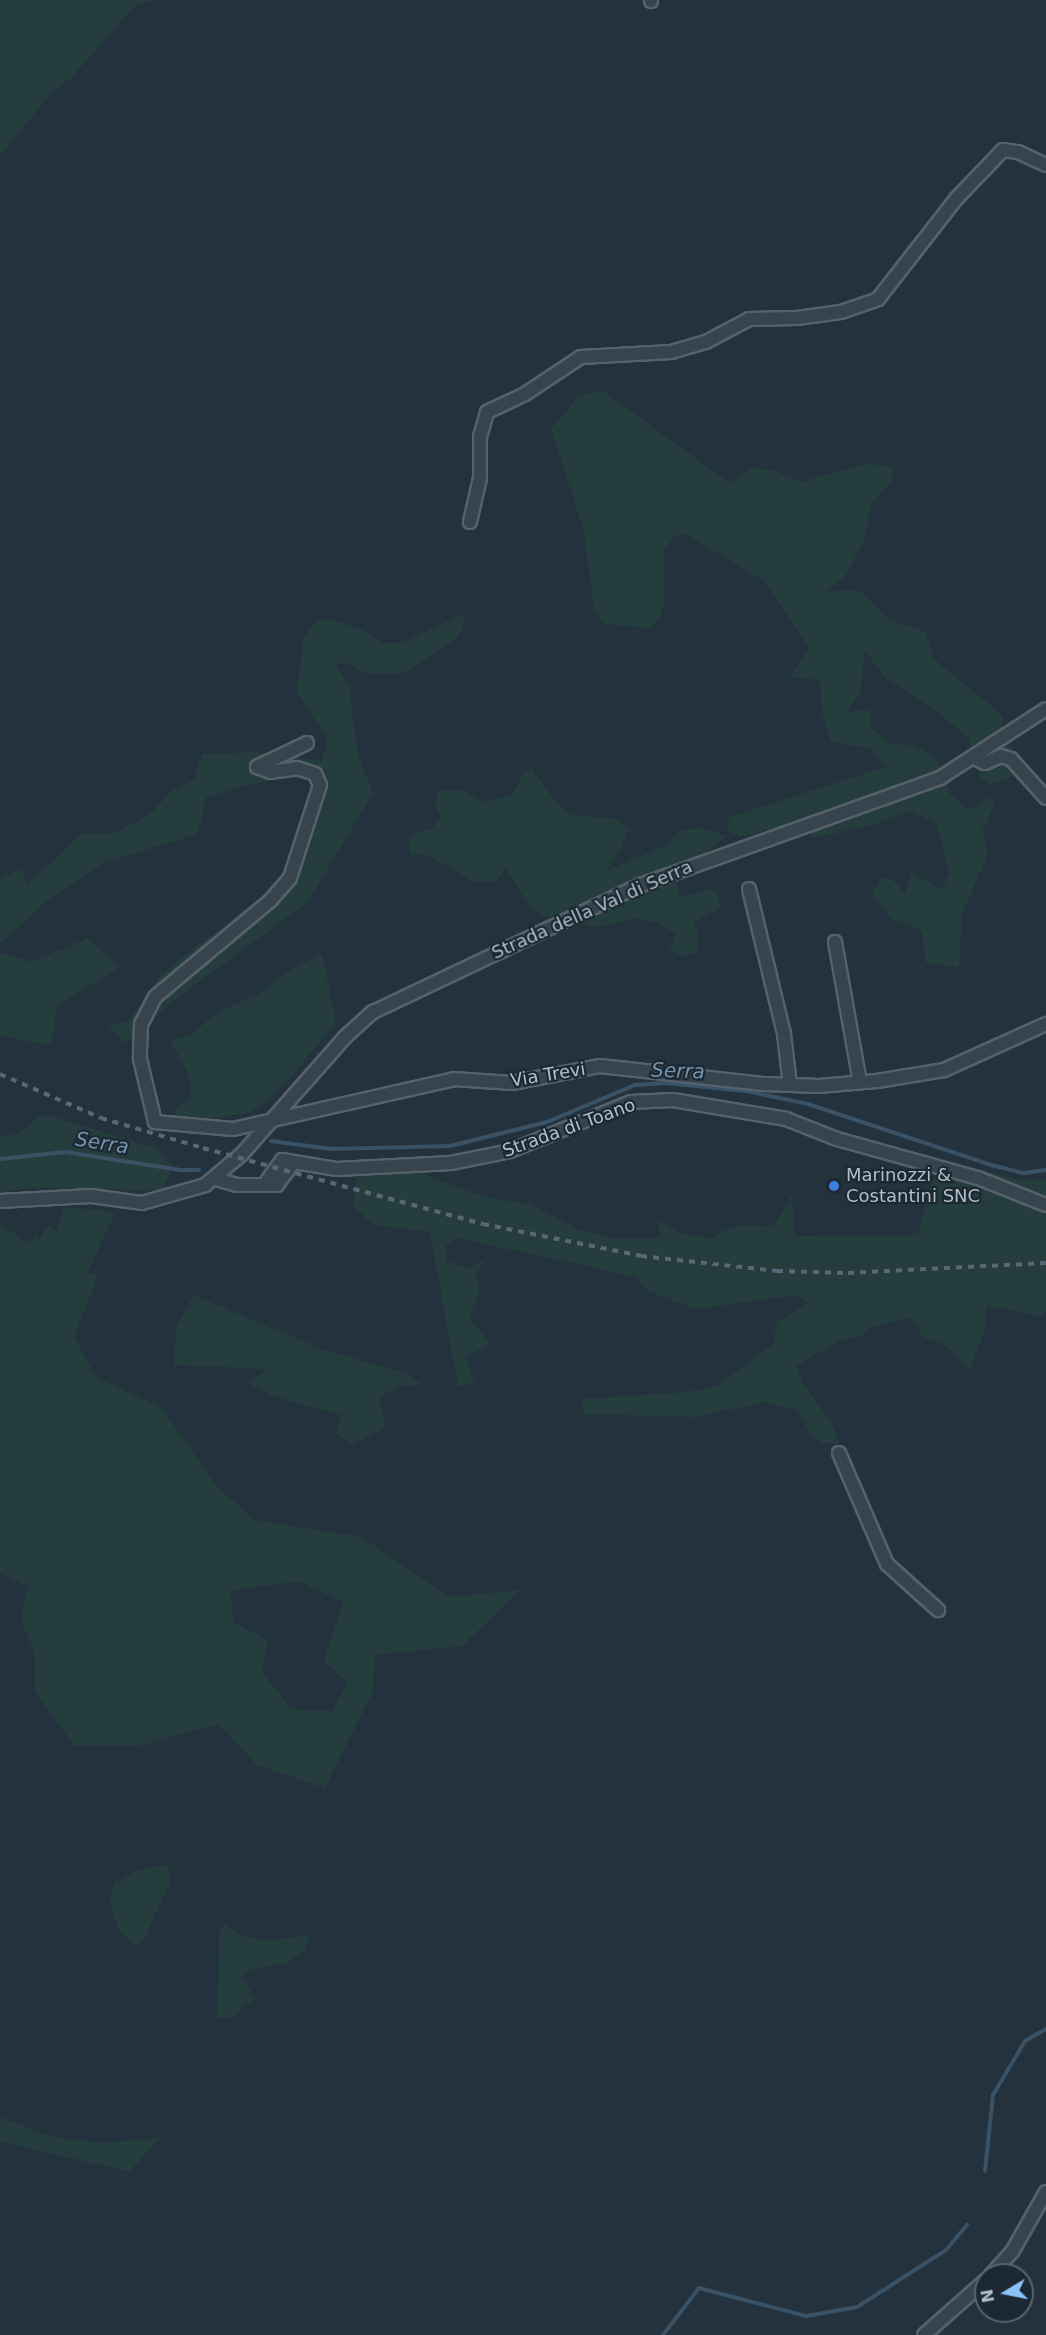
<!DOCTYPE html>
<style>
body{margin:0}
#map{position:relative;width:1046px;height:2335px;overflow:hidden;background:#23323d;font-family:"DejaVu Sans",sans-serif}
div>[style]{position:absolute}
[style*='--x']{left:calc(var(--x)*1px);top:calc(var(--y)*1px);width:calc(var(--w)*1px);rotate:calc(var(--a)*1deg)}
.green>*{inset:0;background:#253e3d}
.stream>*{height:4px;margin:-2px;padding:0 2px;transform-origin:2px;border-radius:2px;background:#395266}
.roads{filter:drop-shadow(2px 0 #55616b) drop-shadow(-2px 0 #55616b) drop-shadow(0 2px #55616b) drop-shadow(0 -2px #55616b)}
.minor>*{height:12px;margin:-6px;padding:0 6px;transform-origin:6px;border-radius:6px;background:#37434d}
.rail>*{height:4px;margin-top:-2px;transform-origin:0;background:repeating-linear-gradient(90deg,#596874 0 6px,transparent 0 12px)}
.dots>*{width:16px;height:16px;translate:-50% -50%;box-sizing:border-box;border:3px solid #1c2832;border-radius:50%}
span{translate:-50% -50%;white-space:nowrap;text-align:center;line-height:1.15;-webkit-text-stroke:4.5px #1c2832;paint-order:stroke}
.street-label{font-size:18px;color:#b3bec8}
.poi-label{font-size:18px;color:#b3bec8}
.left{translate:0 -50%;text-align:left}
.water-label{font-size:20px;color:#7394ab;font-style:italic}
.north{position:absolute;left:974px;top:2263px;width:60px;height:60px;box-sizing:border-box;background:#1c2832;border:2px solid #58646e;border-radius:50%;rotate:260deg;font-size:16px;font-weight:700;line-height:24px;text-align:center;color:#b3bec8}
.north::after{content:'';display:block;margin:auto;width:21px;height:27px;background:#89c3f7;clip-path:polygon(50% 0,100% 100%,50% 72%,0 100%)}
</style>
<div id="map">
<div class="green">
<i style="clip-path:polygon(0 0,158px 0,136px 5px,71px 78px,53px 91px,0 155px)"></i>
<i style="clip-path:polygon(602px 390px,731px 484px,750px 468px,772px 470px,801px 482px,865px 464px,892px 466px,892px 482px,870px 505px,866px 536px,845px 576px,826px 591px,860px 591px,890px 620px,926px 632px,934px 659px,1003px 716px,1002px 730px,1015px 755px,1014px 776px,991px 784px,980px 778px,969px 738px,929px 705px,886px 679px,865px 651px,860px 691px,848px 712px,869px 710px,872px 728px,890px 744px,913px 745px,936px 757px,950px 794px,968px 810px,990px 797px,995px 803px,982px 831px,988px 853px,962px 915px,959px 967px,926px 963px,922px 931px,891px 918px,872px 894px,881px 877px,892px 879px,905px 894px,912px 873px,942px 889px,950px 873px,936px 823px,909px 811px,878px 823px,815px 838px,799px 822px,740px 837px,727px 830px,729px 817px,886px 767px,871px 749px,831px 741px,822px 712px,820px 680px,790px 677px,809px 647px,764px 581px,686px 534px,676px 535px,664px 550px,664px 602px,660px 617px,651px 628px,604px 624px,594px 608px,584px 532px,551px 429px,578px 397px)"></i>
<i style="clip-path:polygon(461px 615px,465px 621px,457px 638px,404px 673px,363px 673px,345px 662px,336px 665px,349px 687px,358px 756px,373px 793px,307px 903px,171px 1002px,156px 1016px,147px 1033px,123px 1042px,108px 1026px,130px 1020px,160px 975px,273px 888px,285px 870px,313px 784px,305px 777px,265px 781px,206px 797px,198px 834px,106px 862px,48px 900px,0 944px,0 879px,21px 869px,27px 885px,81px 834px,115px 833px,148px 816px,173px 790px,194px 780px,202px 754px,254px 752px,321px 761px,328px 740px,297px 692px,303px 638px,317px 621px,334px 620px,362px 630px,382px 643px,401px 643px)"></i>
<i style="clip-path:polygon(532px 769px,560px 807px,570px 815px,617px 819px,629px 828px,619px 852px,605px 872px,666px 845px,680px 830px,704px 828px,726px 836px,677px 880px,679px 898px,711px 889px,717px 893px,721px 908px,693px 922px,699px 933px,698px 952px,683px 957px,670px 949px,675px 933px,659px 923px,638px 918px,597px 927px,541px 915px,527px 903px,506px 868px,497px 881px,472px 881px,428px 855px,410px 855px,409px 843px,414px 833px,432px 828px,441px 817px,435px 807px,438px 790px,462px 790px,485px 802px,512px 795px,525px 771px)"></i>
<i style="clip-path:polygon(88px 938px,119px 967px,57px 1006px,51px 1046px,0 1035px,0 953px,32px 962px)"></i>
<i style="clip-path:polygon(322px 954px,336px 1022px,293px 1075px,266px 1103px,249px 1113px,185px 1122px,174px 1118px,175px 1110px,191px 1096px,188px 1073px,171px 1041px,192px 1034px,218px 1012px,259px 994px,293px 968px)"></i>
<i style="clip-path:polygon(43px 1114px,156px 1148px,173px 1166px,161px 1191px,44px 1187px,0 1192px,0 1137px,18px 1134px)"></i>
<i style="clip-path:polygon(981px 1170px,1015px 1179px,1046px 1180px,1046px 1312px,1039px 1316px,986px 1305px,986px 1328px,969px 1371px,947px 1346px,923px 1337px,911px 1317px,874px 1326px,861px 1336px,841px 1340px,797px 1365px,803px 1384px,830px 1420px,840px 1443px,823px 1443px,813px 1438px,797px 1410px,765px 1402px,694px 1417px,584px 1414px,581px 1399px,686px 1392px,717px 1386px,773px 1344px,777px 1322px,809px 1303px,797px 1295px,696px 1309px,647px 1291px,637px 1277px,457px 1238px,446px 1245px,447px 1261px,471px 1269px,486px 1258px,475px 1276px,480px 1291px,469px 1317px,491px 1344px,466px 1356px,474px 1382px,458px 1387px,430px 1232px,373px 1225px,353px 1205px,357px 1175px,419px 1172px,483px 1197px,530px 1204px,580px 1230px,616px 1239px,661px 1238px,657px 1221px,682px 1233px,714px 1239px,718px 1233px,741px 1225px,773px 1227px,792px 1195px,794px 1236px,918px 1235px,932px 1180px)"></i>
<i style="clip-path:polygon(evenodd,65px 1207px,111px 1211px,114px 1215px,88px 1272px,98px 1276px,74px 1337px,96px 1377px,162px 1408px,216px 1486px,255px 1520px,362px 1537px,449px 1597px,520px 1590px,462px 1646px,374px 1655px,373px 1692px,325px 1788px,257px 1765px,219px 1724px,142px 1745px,74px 1746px,35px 1691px,35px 1653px,21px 1620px,28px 1587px,0 1573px,0 1224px,30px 1244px,35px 1236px,40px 1239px,47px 1225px,56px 1230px,65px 1207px,298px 1581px,343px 1602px,324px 1661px,348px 1683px,332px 1711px,291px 1709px,262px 1672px,268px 1640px,233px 1622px,231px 1591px,298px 1581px)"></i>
<i style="clip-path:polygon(194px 1295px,324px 1350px,405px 1373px,422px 1385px,397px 1386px,379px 1398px,385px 1428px,351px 1445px,335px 1433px,342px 1415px,269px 1395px,249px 1383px,267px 1369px,174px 1365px,176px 1328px)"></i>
<i style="clip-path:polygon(168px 1865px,170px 1882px,143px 1942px,134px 1946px,118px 1928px,109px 1899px,115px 1882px,140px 1869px)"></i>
<i style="clip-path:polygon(224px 1922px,236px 1933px,265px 1941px,310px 1935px,304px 1951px,287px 1963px,252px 1969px,241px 1976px,256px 2000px,242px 2006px,234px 2018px,218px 2018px,219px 1937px)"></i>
<i style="clip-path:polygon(0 2117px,53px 2137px,100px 2143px,160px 2138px,129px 2172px,0 2141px)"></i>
</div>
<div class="stream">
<i style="--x:271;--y:1141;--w:61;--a:7.6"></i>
<i style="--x:331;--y:1149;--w:119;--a:-1.4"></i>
<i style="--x:450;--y:1146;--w:100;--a:-13.9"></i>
<i style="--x:547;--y:1122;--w:95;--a:-22.8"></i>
<i style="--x:635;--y:1085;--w:30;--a:-4"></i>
<i style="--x:665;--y:1083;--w:81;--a:5.6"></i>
<i style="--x:746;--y:1091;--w:63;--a:11.8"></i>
<i style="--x:808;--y:1104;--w:193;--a:18.4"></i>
<i style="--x:991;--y:1165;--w:34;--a:14"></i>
<i style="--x:1024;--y:1173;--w:22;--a:-8"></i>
<i style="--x:0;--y:1159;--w:66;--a:-6.1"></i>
<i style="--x:66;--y:1152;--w:116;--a:8.9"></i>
<i style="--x:181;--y:1170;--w:18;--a:0"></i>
<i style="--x:985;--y:2171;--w:76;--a:-84"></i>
<i style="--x:993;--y:2095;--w:63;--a:-59.3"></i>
<i style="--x:1025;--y:2041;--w:24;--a:-30"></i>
<i style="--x:663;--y:2335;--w:59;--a:-52.5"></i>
<i style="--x:699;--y:2288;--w:111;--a:14.7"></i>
<i style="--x:806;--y:2316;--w:52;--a:-10"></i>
<i style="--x:857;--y:2307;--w:106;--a:-32.6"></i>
<i style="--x:946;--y:2250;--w:33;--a:-50"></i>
</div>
<div class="roads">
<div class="minor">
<i style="--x:651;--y:1;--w:1;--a:-90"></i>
<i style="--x:470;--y:522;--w:45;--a:-77.2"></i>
<i style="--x:480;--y:478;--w:41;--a:-90"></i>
<i style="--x:480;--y:437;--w:26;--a:-74"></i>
<i style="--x:487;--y:412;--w:42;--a:-25.3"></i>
<i style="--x:525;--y:394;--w:67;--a:-33.5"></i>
<i style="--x:581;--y:357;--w:90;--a:-3.2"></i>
<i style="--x:671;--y:352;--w:36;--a:-16"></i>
<i style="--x:706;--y:342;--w:49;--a:-28.1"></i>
<i style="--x:749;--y:319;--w:48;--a:-1.2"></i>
<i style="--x:797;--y:318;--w:44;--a:-7.8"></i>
<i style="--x:841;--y:312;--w:39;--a:-19"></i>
<i style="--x:878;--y:299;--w:127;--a:-52"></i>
<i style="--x:956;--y:199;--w:68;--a:-46.2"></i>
<i style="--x:1003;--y:150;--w:15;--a:8"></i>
<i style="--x:1018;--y:152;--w:31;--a:25"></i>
<i style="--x:307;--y:743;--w:55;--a:154.4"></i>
<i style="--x:257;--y:767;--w:14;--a:21"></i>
<i style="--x:270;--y:772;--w:27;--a:-8"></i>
<i style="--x:297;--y:768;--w:19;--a:18"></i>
<i style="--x:315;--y:774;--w:12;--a:66"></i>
<i style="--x:320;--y:785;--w:98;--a:107.9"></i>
<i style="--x:290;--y:878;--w:29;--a:131"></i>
<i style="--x:271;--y:900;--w:151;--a:140.1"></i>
<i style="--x:155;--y:997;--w:30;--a:117"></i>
<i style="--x:141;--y:1024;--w:35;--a:92"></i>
<i style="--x:140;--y:1059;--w:65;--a:76.6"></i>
<i style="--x:155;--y:1122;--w:78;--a:5.1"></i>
<i style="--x:233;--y:1129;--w:227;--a:-12.7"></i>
<i style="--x:454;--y:1079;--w:58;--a:3.9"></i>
<i style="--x:512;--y:1083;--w:90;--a:-10.9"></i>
<i style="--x:600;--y:1066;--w:165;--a:6.3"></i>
<i style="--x:764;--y:1084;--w:55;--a:2.1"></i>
<i style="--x:819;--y:1086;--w:58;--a:-4.9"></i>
<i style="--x:877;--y:1081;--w:68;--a:-9.3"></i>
<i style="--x:944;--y:1070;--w:112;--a:-24.3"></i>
<i style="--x:972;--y:757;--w:14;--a:25"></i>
<i style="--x:985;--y:763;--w:17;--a:-24"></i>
<i style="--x:1001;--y:756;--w:10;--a:17"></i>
<i style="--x:1011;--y:759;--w:52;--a:48.1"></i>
<i style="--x:749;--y:889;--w:149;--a:76.4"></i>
<i style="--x:784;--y:1034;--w:51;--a:83.3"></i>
<i style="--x:835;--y:942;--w:142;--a:79.9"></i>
<i style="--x:216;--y:1179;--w:22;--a:16"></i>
<i style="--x:237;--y:1185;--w:40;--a:0"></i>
<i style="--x:277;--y:1185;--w:27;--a:-54"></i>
<i style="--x:264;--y:1185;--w:31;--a:-54"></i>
<i style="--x:282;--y:1160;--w:56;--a:9.3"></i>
<i style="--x:337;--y:1169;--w:114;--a:-3"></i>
<i style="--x:451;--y:1163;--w:60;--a:-11.5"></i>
<i style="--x:510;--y:1151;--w:131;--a:-22"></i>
<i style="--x:631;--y:1102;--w:42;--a:-2.7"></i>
<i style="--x:673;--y:1100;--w:115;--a:9.5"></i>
<i style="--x:786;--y:1119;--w:55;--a:21.4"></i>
<i style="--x:837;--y:1139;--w:146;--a:15.5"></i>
<i style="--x:978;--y:1178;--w:73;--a:21.7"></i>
<i style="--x:0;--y:1201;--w:91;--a:-3.1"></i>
<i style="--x:91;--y:1196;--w:51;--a:7.8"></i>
<i style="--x:142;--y:1203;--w:66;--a:-15.9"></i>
<i style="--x:205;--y:1185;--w:48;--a:-40"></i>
<i style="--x:242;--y:1154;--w:156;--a:-48.6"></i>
<i style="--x:345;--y:1037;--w:38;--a:-42"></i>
<i style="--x:373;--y:1012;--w:297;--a:-25.4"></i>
<i style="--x:641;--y:885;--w:318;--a:-19.7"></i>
<i style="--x:940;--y:778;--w:126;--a:-33.1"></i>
<i style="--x:839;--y:1453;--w:121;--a:66.6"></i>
<i style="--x:887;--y:1564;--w:69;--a:42"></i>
<i style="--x:991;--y:2275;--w:31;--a:-48"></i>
<i style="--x:1012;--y:2252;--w:69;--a:-60.5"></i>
<i style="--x:924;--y:2335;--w:83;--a:-41.6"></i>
</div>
</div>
<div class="rail">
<i style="--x:0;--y:1074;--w:110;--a:23.5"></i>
<i style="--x:101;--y:1118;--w:106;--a:16.4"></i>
<i style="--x:203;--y:1148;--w:290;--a:15.2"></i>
<i style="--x:483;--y:1224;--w:161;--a:11.4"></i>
<i style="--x:641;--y:1256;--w:137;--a:6.3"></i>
<i style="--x:777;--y:1271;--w:71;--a:1.6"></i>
<i style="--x:848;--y:1273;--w:198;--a:-2.9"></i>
</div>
<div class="dots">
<i style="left:834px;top:1186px;background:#3f7fe0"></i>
</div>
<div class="street-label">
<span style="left:592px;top:910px;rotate:-24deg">Strada della Val di Serra</span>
<span style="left:548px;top:1075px;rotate:-9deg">Via Trevi</span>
<span style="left:569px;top:1128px;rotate:-20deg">Strada di Toano</span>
</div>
<div class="poi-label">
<span class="left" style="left:846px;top:1186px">Marinozzi &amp;<br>Costantini SNC</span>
</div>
<div class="water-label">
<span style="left:678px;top:1071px;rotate:2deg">Serra</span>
<span style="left:102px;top:1143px;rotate:9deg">Serra</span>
</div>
<div class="north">N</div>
</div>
